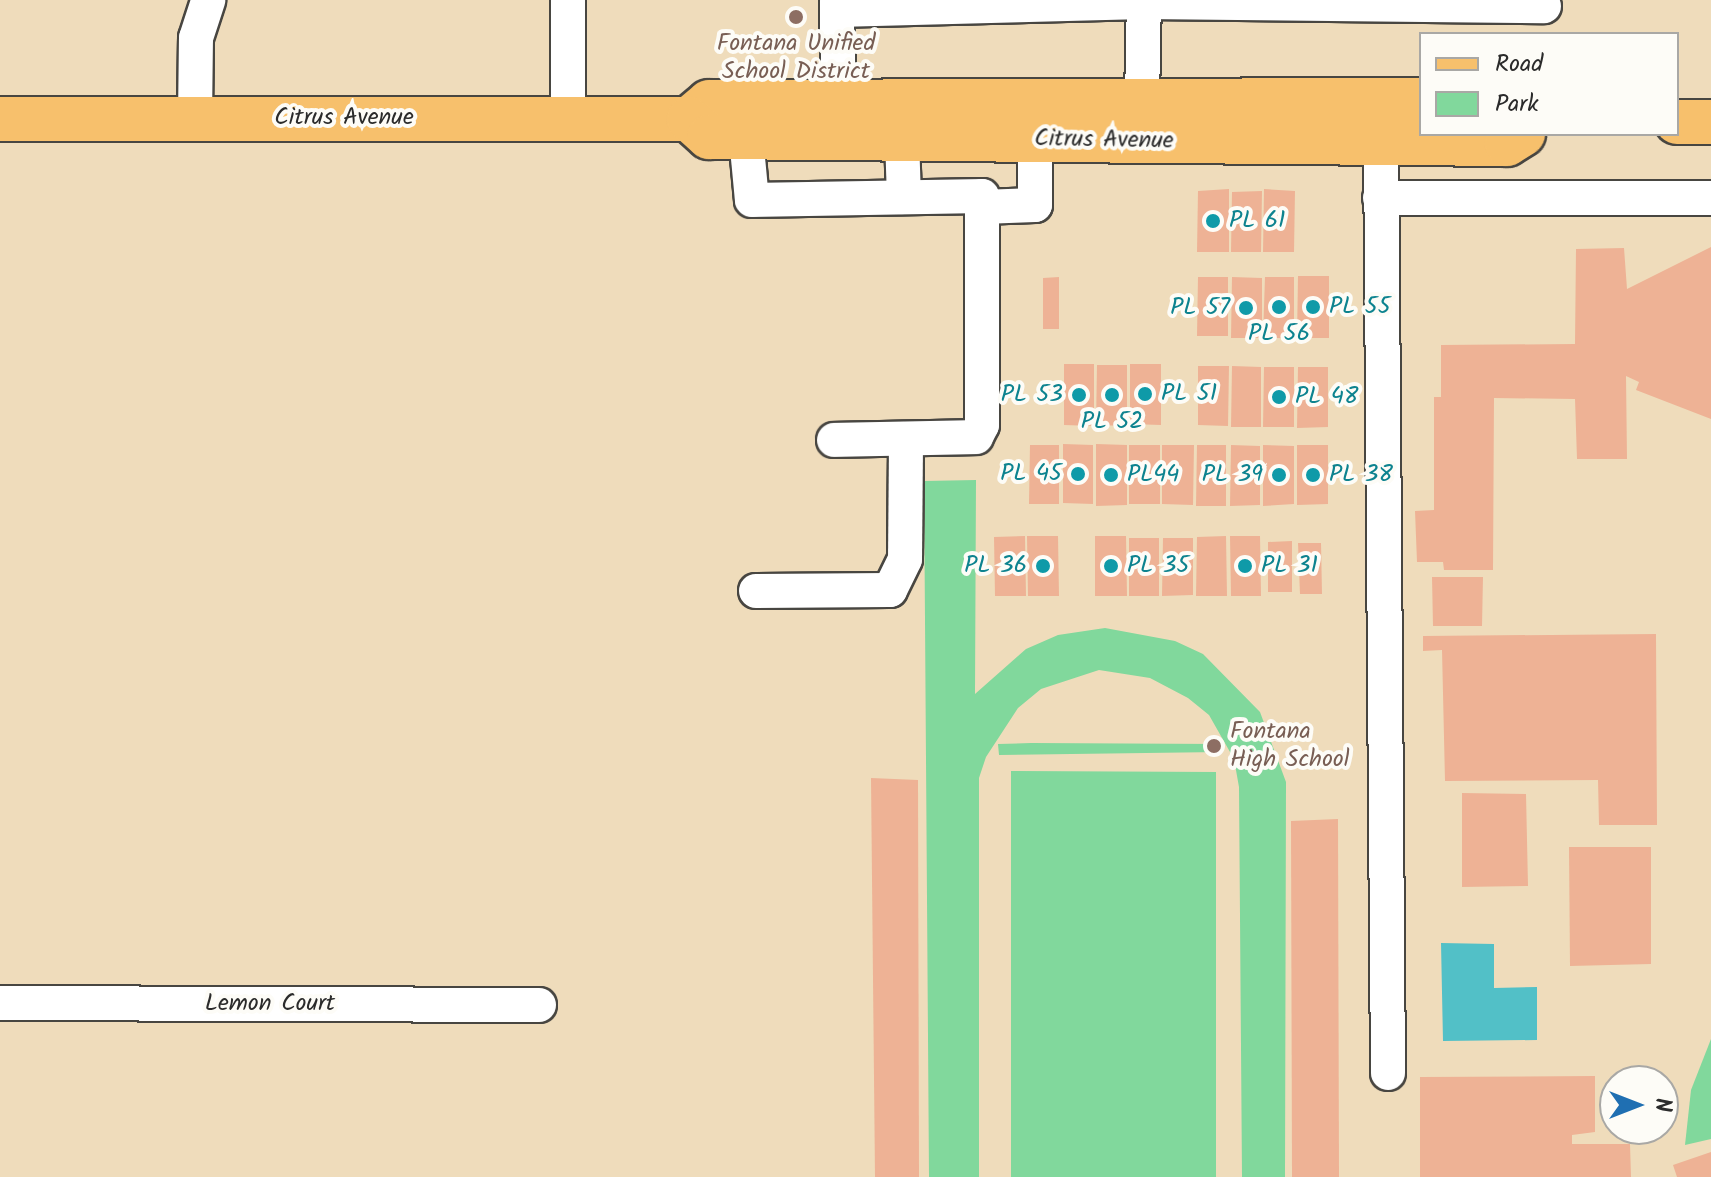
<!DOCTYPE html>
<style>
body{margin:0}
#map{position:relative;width:1711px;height:1177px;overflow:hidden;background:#efdcbb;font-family:Kalam,sans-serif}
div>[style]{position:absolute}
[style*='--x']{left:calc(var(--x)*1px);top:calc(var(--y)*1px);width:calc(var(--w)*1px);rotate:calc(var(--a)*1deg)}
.green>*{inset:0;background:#81d89c}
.water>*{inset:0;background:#52c0c7}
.building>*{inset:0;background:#eeb295}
.roads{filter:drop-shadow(2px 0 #484641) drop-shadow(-2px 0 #484641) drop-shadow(0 2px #484641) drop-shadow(0 -2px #484641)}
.minor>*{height:34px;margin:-17px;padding:0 17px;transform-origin:17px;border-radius:17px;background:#fff}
.major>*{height:44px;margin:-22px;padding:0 22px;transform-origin:22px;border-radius:22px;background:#f7c06c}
.dots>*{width:22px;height:22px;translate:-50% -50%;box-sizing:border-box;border:4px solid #fdfcf7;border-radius:50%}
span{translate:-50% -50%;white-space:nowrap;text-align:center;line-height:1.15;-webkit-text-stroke:8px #fdfcf7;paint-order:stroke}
.education-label{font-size:24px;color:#785e54}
.left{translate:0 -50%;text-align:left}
.street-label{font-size:24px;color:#2b2b2b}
.culture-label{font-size:24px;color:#0d838f}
.right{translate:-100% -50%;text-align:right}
.legend{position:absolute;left:1419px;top:32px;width:260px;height:104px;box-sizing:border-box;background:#fdfcf7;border:2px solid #a9a8a5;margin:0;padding:10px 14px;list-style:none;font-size:24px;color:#2b2b2b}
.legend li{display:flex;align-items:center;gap:16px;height:40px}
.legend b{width:40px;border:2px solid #a9a8a5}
.north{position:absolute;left:1599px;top:1065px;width:80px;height:80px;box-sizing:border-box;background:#fdfcf7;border:2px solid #a9a8a5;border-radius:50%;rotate:90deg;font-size:22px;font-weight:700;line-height:32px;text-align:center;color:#2b2b2b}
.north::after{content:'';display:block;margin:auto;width:28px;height:36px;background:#1f6fb2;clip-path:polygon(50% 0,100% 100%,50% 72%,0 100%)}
</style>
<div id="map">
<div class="green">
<i style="clip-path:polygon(976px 480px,975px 694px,1026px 649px,1058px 635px,1105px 628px,1175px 641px,1203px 654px,1260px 712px,1286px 782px,1285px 1177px,1242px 1177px,1239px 787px,1234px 759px,1209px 715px,1188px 698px,1150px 678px,1099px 670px,1041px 689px,1018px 708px,986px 757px,979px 778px,979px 1177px,929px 1177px,924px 481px)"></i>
<i style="clip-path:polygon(1031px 743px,1220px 744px,1220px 752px,999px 755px,998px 744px)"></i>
<i style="clip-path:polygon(1011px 771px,1216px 772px,1216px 1177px,1011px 1177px)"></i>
<i style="clip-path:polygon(1711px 1039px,1711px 1139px,1685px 1145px,1691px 1090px)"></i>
</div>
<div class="water">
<i style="clip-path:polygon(1441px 943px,1494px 944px,1494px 988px,1537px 987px,1537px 1040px,1443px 1041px)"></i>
</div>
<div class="building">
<i style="clip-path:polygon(1229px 189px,1229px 252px,1197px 252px,1198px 191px)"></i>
<i style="clip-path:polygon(1264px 189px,1295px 191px,1294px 252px,1263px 252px)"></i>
<i style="clip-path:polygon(1262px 191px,1261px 252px,1231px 252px,1232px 192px)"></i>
<i style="clip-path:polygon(1711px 247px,1711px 419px,1636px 390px,1639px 382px,1626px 376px,1627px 459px,1577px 459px,1575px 399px,1494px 398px,1493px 570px,1444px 570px,1443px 562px,1417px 562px,1415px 511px,1434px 510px,1434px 397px,1441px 397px,1441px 345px,1575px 344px,1576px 249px,1624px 248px,1627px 289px)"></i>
<i style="clip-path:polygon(1298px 276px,1329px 276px,1329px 338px,1297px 338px)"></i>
<i style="clip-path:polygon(1059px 277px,1059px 329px,1043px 329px,1043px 278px)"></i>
<i style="clip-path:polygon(1198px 277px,1228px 277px,1228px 336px,1197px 336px)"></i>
<i style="clip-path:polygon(1232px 277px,1262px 278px,1262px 338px,1231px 338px)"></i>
<i style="clip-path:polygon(1265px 277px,1294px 277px,1294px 339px,1263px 337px)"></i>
<i style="clip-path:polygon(1064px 364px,1094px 364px,1094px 426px,1064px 425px)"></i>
<i style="clip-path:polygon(1130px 364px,1161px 364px,1161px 425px,1130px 424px)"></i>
<i style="clip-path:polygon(1097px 365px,1127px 365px,1127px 426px,1096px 425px)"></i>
<i style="clip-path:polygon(1198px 366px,1229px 366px,1228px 426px,1198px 425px)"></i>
<i style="clip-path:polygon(1232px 366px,1261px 367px,1261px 427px,1231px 427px)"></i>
<i style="clip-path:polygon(1264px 367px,1294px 367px,1294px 427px,1263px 427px)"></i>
<i style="clip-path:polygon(1298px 367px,1328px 367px,1328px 427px,1297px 428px)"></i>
<i style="clip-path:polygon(1063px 444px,1093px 445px,1093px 504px,1063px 503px)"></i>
<i style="clip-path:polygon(1096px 444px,1127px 445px,1127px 505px,1096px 506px)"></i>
<i style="clip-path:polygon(1030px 445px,1059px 445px,1059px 504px,1029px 504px)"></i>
<i style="clip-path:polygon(1129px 445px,1160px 445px,1160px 504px,1129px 504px)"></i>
<i style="clip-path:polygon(1162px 445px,1194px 445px,1193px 505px,1162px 504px)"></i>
<i style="clip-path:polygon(1197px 445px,1226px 445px,1226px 506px,1196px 506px)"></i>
<i style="clip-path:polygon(1231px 445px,1260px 446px,1260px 505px,1230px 506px)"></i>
<i style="clip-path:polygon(1263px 445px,1294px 446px,1294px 504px,1263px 506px)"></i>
<i style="clip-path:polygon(1297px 445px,1328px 445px,1328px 504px,1297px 505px)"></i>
<i style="clip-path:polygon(1025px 536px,1026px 596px,995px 596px,994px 537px)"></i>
<i style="clip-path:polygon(1027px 536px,1058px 536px,1059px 596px,1028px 596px)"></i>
<i style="clip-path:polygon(1095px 536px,1126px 536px,1127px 596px,1095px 596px)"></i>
<i style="clip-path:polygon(1226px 536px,1227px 596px,1196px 596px,1197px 537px)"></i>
<i style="clip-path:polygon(1230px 536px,1260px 536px,1261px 596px,1231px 596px)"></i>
<i style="clip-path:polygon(1129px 538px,1159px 538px,1159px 596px,1129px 596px)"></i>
<i style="clip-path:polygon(1163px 538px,1193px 538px,1193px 595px,1162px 596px)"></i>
<i style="clip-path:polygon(1292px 541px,1292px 592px,1268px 592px,1268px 542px)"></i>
<i style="clip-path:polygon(1298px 543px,1321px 543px,1322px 594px,1300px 594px)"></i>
<i style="clip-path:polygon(1432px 577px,1483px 577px,1482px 626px,1433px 626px)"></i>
<i style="clip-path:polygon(1656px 634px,1657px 825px,1599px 825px,1598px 780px,1445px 781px,1442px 650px,1423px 651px,1423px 636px)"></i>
<i style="clip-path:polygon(871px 778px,918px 780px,919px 1177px,875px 1177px)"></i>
<i style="clip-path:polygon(1462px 793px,1526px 794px,1528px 886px,1462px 887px)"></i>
<i style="clip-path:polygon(1338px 819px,1339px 1177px,1292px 1177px,1291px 821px)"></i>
<i style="clip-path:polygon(1569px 847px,1651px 847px,1651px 964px,1570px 966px)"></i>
<i style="clip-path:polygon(1595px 1076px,1595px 1132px,1572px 1135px,1572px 1144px,1630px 1144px,1631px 1177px,1420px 1177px,1420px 1077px)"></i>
<i style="clip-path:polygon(1711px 1152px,1711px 1177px,1677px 1177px,1673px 1165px)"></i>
</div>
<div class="roads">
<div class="minor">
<i style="--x:568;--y:0;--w:119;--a:90"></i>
<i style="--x:837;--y:0;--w:101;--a:89.4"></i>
<i style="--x:837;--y:10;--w:307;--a:-1.5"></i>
<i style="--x:1144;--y:2;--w:400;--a:0.6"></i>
<i style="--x:1142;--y:101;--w:101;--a:-88.9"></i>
<i style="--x:195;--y:118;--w:80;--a:-89.3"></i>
<i style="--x:196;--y:38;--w:40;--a:-72"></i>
<i style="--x:746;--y:137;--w:63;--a:84.6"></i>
<i style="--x:752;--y:200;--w:230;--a:-1"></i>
<i style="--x:982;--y:196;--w:229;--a:90"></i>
<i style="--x:982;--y:425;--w:13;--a:117"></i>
<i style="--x:976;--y:437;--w:142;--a:178.8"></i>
<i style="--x:902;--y:138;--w:59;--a:88.1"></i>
<i style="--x:1381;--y:143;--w:930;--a:89.57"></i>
<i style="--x:1380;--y:198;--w:331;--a:0"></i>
<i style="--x:982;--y:207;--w:53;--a:-2.2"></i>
<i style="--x:1035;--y:205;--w:66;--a:-90"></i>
<i style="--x:756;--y:591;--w:134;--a:-0.4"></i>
<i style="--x:890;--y:590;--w:34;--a:-64"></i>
<i style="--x:905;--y:559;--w:120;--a:-89.5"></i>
<i style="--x:0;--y:1003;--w:539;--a:0.21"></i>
</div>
<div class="major">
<i style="--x:0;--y:119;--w:689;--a:0"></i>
<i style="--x:689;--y:119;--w:26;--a:-40"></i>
<i style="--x:709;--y:102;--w:712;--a:-0.16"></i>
<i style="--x:689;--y:119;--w:27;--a:42"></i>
<i style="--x:709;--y:137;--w:798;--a:0.5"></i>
<i style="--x:1507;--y:144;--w:19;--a:-32"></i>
<i style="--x:1677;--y:122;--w:34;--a:0"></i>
</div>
</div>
<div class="dots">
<i style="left:796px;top:17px;background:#8d6e63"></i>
<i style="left:1213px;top:221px;background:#0f9aa8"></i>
<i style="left:1279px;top:307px;background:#0f9aa8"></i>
<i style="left:1313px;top:307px;background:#0f9aa8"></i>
<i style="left:1246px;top:308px;background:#0f9aa8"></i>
<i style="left:1145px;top:394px;background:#0f9aa8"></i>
<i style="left:1079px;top:395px;background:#0f9aa8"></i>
<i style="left:1112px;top:395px;background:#0f9aa8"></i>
<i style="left:1279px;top:397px;background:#0f9aa8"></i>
<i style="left:1078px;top:474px;background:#0f9aa8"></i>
<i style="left:1111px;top:475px;background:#0f9aa8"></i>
<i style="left:1279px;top:475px;background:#0f9aa8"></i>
<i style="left:1313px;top:475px;background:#0f9aa8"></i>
<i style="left:1043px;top:566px;background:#0f9aa8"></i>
<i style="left:1111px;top:566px;background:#0f9aa8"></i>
<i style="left:1245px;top:566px;background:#0f9aa8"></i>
<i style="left:1214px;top:746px;background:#8d6e63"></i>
</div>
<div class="education-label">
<span style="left:796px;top:58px">Fontana Unified<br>School District</span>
<span class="left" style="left:1230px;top:746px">Fontana<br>High School</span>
</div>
<div class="street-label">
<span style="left:344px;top:118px">Citrus Avenue</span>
<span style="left:1104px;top:140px;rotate:1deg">Citrus Avenue</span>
<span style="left:270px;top:1004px">Lemon Court</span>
</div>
<div class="culture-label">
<span class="left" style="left:1229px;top:221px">PL 61</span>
<span class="left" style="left:1329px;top:307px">PL 55</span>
<span class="right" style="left:1230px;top:308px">PL 57</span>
<span style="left:1279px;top:334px">PL 56</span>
<span class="left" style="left:1161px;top:394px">PL 51</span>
<span class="right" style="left:1063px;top:395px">PL 53</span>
<span class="left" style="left:1295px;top:397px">PL 48</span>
<span style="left:1112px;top:422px">PL 52</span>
<span class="right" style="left:1062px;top:474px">PL 45</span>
<span class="left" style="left:1127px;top:475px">PL44</span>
<span class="right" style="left:1263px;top:475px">PL 39</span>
<span class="left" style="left:1329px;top:475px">PL 38</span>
<span class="right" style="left:1027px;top:566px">PL 36</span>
<span class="left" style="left:1127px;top:566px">PL 35</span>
<span class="left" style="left:1261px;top:566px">PL 31</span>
</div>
<ul class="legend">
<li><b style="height:10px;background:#f7c06c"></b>Road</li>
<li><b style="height:22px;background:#81d89c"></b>Park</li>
</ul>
<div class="north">N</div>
</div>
